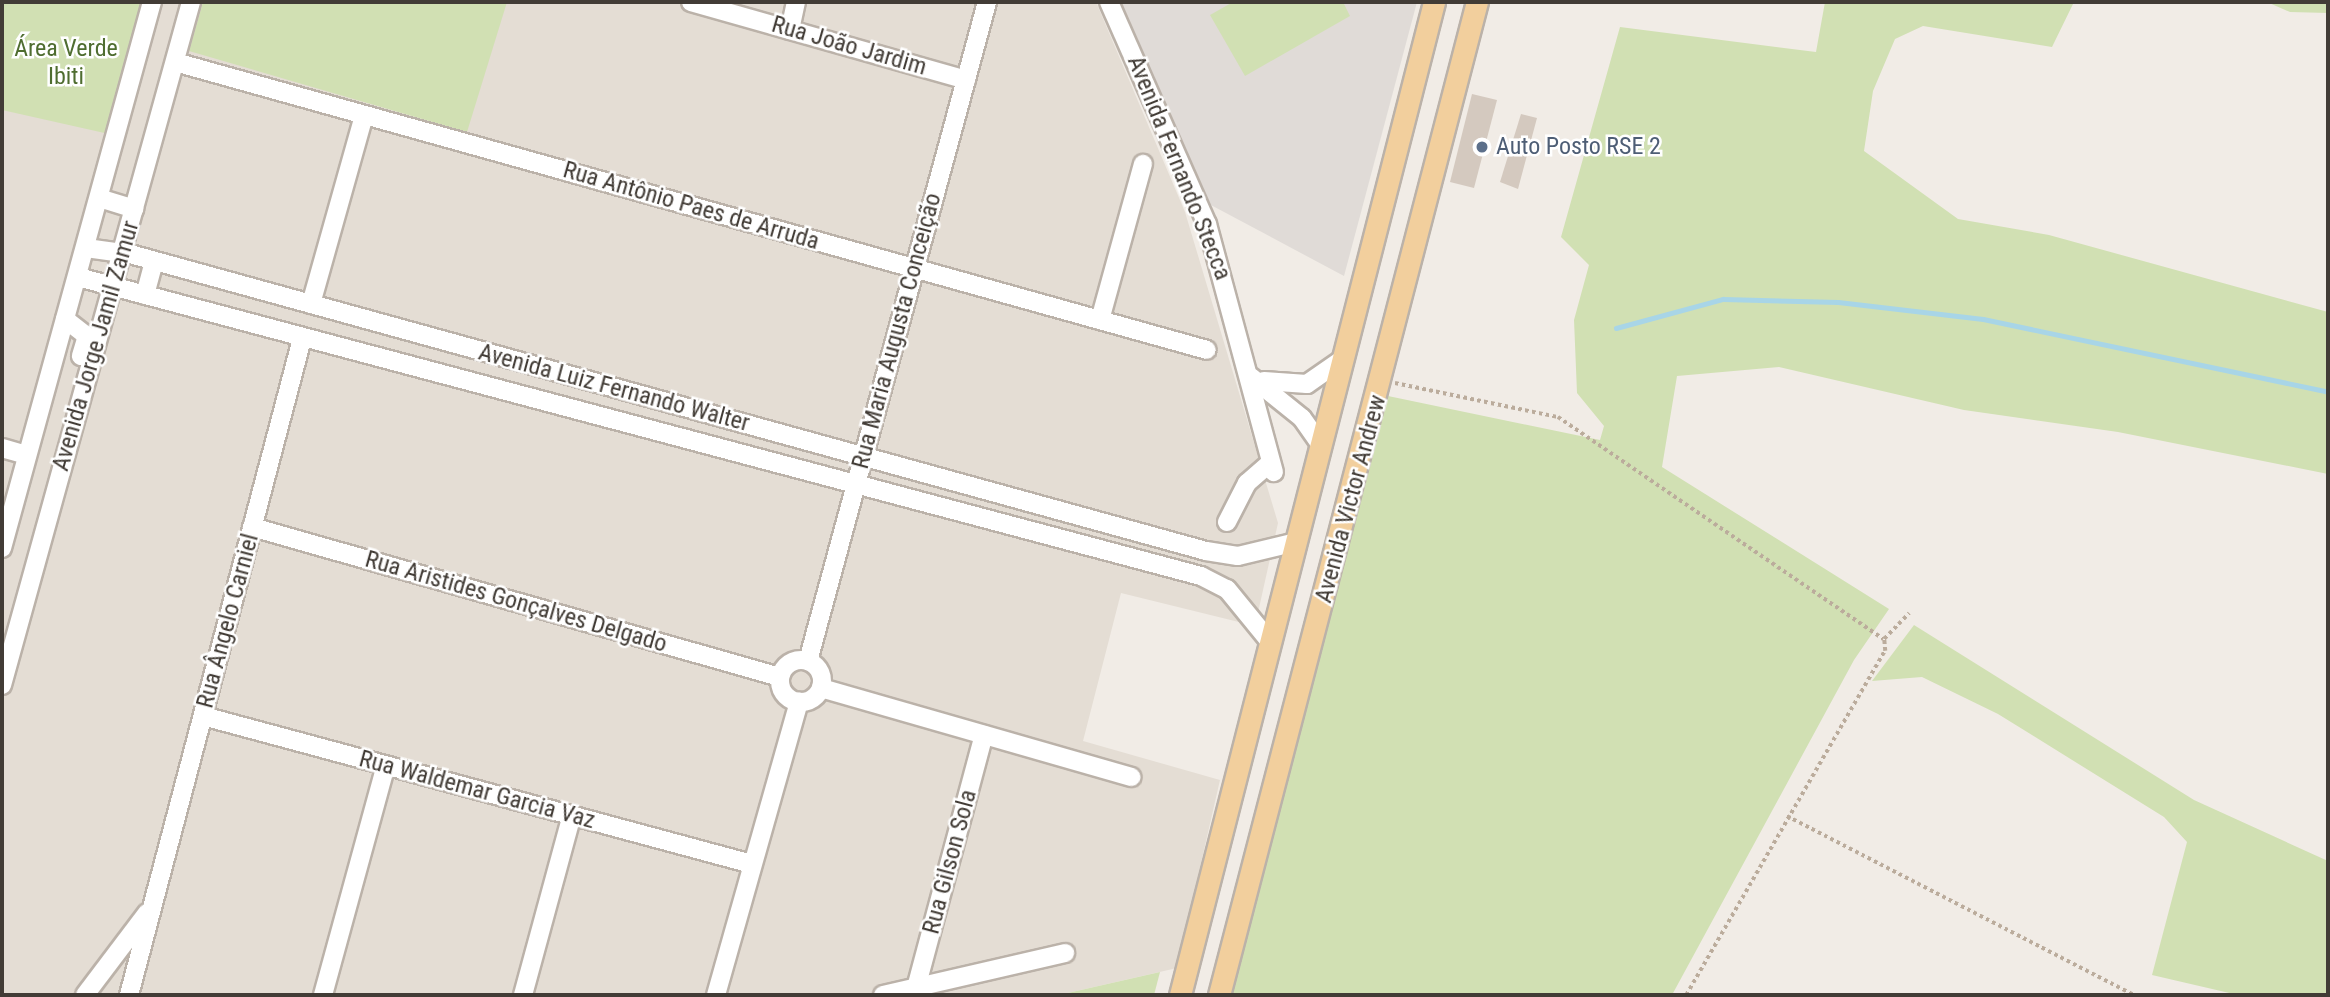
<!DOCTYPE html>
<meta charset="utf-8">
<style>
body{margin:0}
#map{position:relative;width:2330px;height:997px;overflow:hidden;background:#f1ece6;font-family:"Roboto Condensed",sans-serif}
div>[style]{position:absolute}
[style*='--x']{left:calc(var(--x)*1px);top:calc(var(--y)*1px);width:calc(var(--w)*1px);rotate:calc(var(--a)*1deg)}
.residential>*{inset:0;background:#e4ddd4}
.industrial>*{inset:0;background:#e0dbd7}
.green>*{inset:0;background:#d1e0b3}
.stream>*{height:5px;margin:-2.5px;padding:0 2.5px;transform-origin:2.5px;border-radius:2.5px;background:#a8d5e7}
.building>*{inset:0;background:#d4c9bf}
.path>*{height:3.5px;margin-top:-1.75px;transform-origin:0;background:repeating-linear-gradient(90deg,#bbac9c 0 3.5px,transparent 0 7px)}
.roads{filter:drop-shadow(2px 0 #bbb2a9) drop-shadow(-2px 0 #bbb2a9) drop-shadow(0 2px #bbb2a9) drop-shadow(0 -2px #bbb2a9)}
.minor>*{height:18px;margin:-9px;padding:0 9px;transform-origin:9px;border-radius:9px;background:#fff}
.minor>.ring{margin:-9px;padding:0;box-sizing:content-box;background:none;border:18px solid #fff;border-radius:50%}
.major>*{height:21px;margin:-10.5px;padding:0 10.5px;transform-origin:10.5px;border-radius:10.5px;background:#f2cf9d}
.dots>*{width:19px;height:19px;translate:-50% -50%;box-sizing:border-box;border:4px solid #fff;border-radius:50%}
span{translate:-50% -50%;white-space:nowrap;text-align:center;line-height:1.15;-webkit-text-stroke:5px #fff;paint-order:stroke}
.street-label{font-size:24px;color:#423c36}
.park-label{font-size:24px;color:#4f6d30}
.service-label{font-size:24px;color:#4e5e75}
.left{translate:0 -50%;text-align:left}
.frame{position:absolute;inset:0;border:4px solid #423c36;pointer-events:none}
</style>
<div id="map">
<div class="residential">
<i style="clip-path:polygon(2px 2px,1096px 2px,1185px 212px,1278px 523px,1255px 626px,1121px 593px,1083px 741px,1220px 780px,1177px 968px,1059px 995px,2px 995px)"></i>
</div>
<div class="industrial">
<i style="clip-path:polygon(1115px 2px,1417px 2px,1344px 276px,1209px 204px)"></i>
</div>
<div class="green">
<i style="clip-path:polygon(2px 2px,145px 2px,109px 134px,2px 110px)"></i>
<i style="clip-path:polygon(203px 2px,507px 2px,467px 132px,189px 51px)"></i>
<i style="clip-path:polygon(1233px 2px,1343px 2px,1350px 16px,1245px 76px,1210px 15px)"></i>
<i style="clip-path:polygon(1825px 2px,2074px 2px,2052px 47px,1923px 26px,1895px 39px,1873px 91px,1864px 151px,1958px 219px,2049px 235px,2328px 312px,2328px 474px,2118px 432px,1964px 410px,1779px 367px,1677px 376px,1662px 467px,1889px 609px,1854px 660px,1672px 995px,1232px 995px,1388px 396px,1600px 440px,1604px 426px,1577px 393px,1574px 320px,1589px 265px,1561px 237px,1620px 27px,1816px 52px)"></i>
<i style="clip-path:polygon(2267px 2px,2328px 2px,2328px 13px,2290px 12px)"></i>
<i style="clip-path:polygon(1914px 625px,2194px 800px,2328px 861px,2328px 995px,2238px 995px,2152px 975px,2187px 842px,2164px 817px,1998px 714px,1922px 677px,1872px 681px)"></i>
<i style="clip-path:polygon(1160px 972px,1154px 995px,1059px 995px)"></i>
</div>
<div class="stream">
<i style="--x:1616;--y:328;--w:111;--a:-15.2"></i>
<i style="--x:1723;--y:299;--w:115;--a:1.5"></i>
<i style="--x:1838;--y:302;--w:146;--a:6.7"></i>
<i style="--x:1983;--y:319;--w:353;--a:11.9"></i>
</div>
<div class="building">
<i style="clip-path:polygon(1472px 94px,1497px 100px,1474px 188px,1450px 182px)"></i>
<i style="clip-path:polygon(1521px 114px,1537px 118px,1518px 189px,1500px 182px)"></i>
</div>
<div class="path">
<i style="--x:1395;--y:383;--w:167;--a:11.8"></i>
<i style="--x:1558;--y:417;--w:394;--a:34.3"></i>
<i style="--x:1787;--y:816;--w:390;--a:27.3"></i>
<i style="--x:1686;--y:995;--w:397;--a:-60"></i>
<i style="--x:1885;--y:651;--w:12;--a:-95"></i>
<i style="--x:1884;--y:639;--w:36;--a:-46"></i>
</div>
<div class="roads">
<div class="minor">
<i style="--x:691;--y:2;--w:286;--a:15.8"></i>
<i style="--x:1109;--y:2;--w:243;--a:66.2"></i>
<i style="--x:1207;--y:224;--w:257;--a:74.9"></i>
<i style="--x:790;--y:30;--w:29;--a:-78"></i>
<i style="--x:175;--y:62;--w:1071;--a:15.59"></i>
<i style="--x:99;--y:198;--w:37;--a:17"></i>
<i style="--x:86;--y:248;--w:44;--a:7.8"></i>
<i style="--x:130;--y:254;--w:1116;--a:15.43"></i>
<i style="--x:1206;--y:551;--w:32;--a:9"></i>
<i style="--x:1238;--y:556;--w:60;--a:-13.6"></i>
<i style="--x:78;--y:277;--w:1162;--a:14.91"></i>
<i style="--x:1201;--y:576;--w:29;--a:27"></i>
<i style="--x:1227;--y:589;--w:70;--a:50.8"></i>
<i style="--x:145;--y:295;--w:35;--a:-75"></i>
<i style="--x:311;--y:304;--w:196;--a:-74.3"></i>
<i style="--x:65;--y:319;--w:28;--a:38"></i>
<i style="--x:87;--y:336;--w:21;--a:107"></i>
<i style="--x:1100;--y:320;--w:162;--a:-74.6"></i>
<i style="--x:1251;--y:377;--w:65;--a:38.8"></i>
<i style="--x:1302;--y:418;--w:33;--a:55"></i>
<i style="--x:1264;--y:381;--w:43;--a:4"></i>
<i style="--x:1307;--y:384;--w:40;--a:-34.9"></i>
<i style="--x:2;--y:448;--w:26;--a:16"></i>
<i style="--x:1227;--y:522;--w:44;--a:-62.9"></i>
<i style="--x:1247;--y:483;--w:30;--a:-41"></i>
<i style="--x:252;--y:527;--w:549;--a:15.86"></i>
<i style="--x:2;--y:548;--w:566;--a:-74.64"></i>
<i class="ring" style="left:780px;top:660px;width:24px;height:24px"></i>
<i style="--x:808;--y:661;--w:683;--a:-74.8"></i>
<i style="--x:2;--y:685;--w:709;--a:-74.53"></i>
<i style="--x:821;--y:688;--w:323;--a:16"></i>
<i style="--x:203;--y:716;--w:569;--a:15.09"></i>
<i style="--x:916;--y:988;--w:262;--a:-75"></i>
<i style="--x:85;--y:995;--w:103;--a:-52.9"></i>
<i style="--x:129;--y:995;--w:678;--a:-75.23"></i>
<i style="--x:323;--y:995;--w:238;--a:-74.7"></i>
<i style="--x:523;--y:995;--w:187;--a:-74.8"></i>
<i style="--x:716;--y:995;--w:305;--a:-74.2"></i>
<i style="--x:883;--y:995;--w:187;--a:-13"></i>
</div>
<div class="major">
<i style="--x:1180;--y:995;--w:1025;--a:-75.65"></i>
<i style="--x:1219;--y:995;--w:1026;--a:-75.44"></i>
</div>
</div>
<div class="dots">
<i style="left:1482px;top:147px;background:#5c6f8a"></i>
</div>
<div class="street-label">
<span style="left:849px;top:46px;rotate:16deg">Rua João Jardim</span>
<span style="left:1179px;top:168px;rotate:68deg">Avenida Fernando Stecca</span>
<span style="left:691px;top:206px;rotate:16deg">Rua Antônio Paes de Arruda</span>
<span style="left:897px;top:331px;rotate:-75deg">Rua Maria Augusta Conceição</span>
<span style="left:96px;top:346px;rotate:-74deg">Avenida Jorge Jamil Zamur</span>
<span style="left:614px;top:388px;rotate:15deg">Avenida Luiz Fernando Walter</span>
<span style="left:1351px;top:499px;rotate:-75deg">Avenida Victor Andrew</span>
<span style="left:516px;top:602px;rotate:16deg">Rua Aristides Gonçalves Delgado</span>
<span style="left:228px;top:621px;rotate:-75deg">Rua Ângelo Carniel</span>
<span style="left:477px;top:790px;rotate:15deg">Rua Waldemar Garcia Vaz</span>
<span style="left:950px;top:862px;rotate:-75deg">Rua Gilson Sola</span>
</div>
<div class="park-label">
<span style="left:66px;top:63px">Área Verde<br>Ibiti</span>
</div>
<div class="service-label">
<span class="left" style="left:1496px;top:147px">Auto Posto RSE 2</span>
</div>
<div class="frame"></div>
</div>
